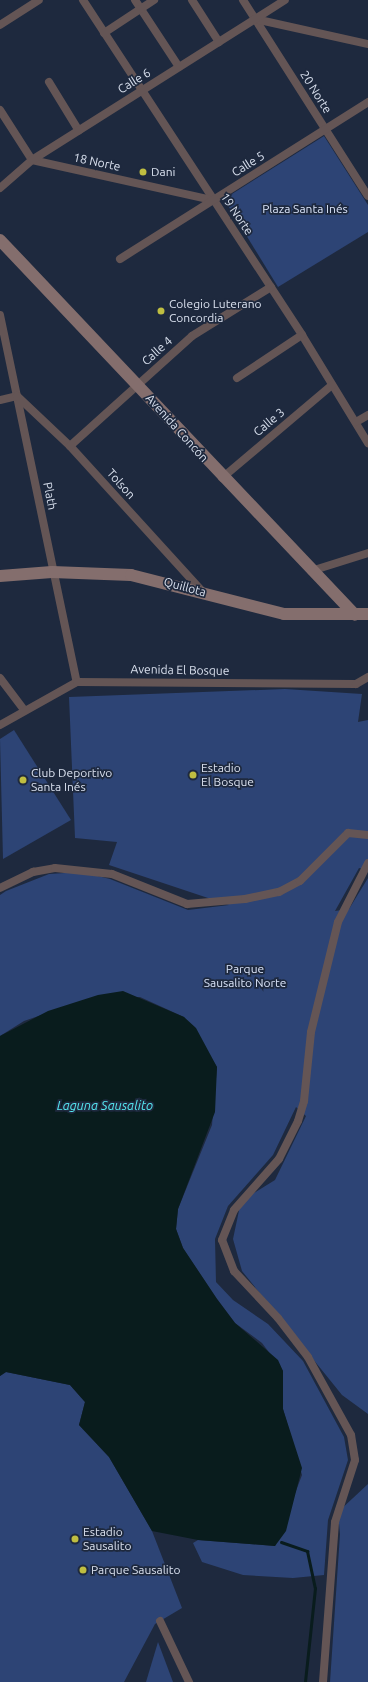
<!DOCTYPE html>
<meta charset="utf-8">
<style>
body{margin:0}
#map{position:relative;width:368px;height:1682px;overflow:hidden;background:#1e293e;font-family:Ubuntu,sans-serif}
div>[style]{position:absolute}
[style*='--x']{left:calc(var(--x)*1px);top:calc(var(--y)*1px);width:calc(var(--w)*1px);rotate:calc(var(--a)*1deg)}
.green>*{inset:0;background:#2d4475}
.water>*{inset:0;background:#091c1d}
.stream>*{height:3px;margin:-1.5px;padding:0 1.5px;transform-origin:1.5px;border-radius:1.5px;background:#091c1d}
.street>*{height:8px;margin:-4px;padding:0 4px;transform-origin:4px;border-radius:4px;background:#645555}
.secondary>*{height:12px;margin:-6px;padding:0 6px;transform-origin:6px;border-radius:6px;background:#846e6d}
.dots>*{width:11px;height:11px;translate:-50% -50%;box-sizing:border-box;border:2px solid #1e293e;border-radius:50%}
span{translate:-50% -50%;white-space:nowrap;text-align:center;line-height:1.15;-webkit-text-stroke:3.5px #1e293e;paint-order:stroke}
.street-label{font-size:12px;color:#d9e0ee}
.poi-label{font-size:12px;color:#d9e0ee}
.left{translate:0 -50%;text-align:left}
.park-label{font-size:12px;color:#dae4f9}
.water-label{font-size:13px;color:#55e8f1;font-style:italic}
</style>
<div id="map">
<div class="green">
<i style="clip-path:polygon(324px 136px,368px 205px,368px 232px,278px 287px,224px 199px)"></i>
<i style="clip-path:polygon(285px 689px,362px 694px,358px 722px,368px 720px,368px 870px,359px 868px,335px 911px,349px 909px,368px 878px,368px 1414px,342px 1395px,242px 1271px,233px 1239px,241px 1201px,275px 1180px,306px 1116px,296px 1107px,273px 1155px,228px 1206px,215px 1239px,216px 1282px,233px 1300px,268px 1324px,303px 1361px,344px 1437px,348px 1460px,328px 1520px,324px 1575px,293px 1578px,243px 1575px,202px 1562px,193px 1543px,198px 1540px,275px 1546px,302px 1475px,283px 1409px,283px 1371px,262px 1343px,235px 1323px,217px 1299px,183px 1248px,176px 1229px,178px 1209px,212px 1125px,217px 1067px,184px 1017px,140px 997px,85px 1000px,24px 1021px,0 1036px,0 895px,6px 891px,49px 874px,81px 872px,110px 879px,188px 910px,229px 905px,109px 865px,117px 842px,75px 838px,69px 697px)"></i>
<i style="clip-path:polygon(14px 730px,71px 820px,3px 859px,0 739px)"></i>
<i style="clip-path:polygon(6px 1372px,70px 1385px,85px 1402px,79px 1425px,109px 1457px,152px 1531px,182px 1608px,155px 1624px,124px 1682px,0 1682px,0 1376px)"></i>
<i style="clip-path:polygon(368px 1484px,368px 1682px,330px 1682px,340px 1534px,338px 1512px)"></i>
<i style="clip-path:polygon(158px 1642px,173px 1682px,146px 1682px)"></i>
</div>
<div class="water">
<i style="clip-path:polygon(123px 991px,184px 1017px,196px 1028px,217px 1067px,215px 1112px,178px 1209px,176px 1229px,183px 1248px,217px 1299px,235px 1323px,278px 1360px,283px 1371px,283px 1409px,302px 1468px,286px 1531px,275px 1546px,198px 1540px,152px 1531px,109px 1457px,79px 1425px,85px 1402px,70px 1385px,6px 1372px,0 1376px,0 1036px,48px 1011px,98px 995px)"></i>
</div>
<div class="stream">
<i style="--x:281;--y:1542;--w:28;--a:19"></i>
<i style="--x:307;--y:1551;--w:38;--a:78"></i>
<i style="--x:315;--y:1588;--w:95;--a:96.1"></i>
</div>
<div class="street">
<i style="--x:83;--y:0;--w:400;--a:56.8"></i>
<i style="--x:302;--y:335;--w:127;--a:58.6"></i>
<i style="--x:135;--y:0;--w:80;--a:56.7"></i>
<i style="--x:192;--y:0;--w:50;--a:57.3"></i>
<i style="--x:243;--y:0;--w:232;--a:57.5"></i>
<i style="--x:255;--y:19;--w:116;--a:12.5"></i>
<i style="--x:0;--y:25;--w:46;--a:-32.7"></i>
<i style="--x:104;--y:33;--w:60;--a:-33.4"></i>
<i style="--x:49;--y:82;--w:57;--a:58.5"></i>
<i style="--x:0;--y:110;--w:59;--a:57.4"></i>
<i style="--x:32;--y:160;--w:185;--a:12.5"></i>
<i style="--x:0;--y:188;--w:43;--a:-41.2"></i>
<i style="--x:32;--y:160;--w:299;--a:-32.3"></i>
<i style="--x:120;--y:259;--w:294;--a:-32.3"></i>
<i style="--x:0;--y:315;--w:375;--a:78.2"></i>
<i style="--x:237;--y:378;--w:78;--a:-33.5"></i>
<i style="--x:0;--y:400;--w:17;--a:-13"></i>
<i style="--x:17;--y:396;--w:73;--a:43.3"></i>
<i style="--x:70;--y:446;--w:196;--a:47.7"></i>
<i style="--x:356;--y:422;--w:14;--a:-30"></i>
<i style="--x:70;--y:446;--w:164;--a:-42"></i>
<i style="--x:192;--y:336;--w:93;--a:-31.8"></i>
<i style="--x:222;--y:478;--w:144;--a:-40.2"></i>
<i style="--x:311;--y:571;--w:60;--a:-17.5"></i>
<i style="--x:0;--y:678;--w:40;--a:53"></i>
<i style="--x:0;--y:725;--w:88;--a:-29.2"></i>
<i style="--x:77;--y:682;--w:279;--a:0.4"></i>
<i style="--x:356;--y:684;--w:14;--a:-30"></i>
<i style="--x:0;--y:888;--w:37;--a:-26"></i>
<i style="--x:33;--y:872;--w:22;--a:-10"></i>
<i style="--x:55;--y:868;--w:57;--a:6"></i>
<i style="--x:112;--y:874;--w:81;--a:21.8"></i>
<i style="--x:187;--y:904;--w:58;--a:-4.9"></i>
<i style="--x:245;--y:899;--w:35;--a:-12"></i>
<i style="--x:279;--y:892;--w:24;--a:-28"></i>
<i style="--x:300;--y:881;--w:68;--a:-45"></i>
<i style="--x:348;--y:833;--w:20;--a:6"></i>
<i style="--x:160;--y:1621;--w:68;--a:64.6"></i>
<i style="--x:323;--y:1682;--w:160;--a:-85.7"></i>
<i style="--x:335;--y:1522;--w:65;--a:-72.1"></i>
<i style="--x:355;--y:1460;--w:25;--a:-99"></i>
<i style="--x:351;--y:1435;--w:89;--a:-118.9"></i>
<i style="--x:308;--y:1357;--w:49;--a:-127.6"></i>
<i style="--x:278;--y:1318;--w:64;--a:-133.1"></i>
<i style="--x:234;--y:1271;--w:33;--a:-111"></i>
<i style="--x:222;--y:1240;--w:32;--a:-68"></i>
<i style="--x:234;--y:1210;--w:68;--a:-48.6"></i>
<i style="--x:279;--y:1159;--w:42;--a:-63.4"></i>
<i style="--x:298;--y:1121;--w:21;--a:-73"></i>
<i style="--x:304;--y:1101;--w:69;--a:-84.2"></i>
<i style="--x:311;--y:1032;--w:113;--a:-76.2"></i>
<i style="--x:338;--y:922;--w:66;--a:-63"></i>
</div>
<div class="secondary">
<i style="--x:0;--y:240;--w:516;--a:46.57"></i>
<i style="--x:0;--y:576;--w:52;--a:-4.4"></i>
<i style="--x:52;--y:572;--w:79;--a:2.2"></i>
<i style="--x:131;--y:575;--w:158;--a:14.3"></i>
<i style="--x:284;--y:614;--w:84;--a:0"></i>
</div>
<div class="dots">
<i style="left:143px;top:172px;background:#bfbe41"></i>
<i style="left:161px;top:311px;background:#bfbe41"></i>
<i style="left:193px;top:775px;background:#bfbe41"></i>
<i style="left:23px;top:780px;background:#bfbe41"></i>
<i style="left:75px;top:1539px;background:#bfbe41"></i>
<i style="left:83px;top:1570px;background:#bfbe41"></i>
</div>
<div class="street-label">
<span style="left:134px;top:81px;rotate:-32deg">Calle 6</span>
<span style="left:316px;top:92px;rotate:58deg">20 Norte</span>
<span style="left:97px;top:162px;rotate:12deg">18 Norte</span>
<span style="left:248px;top:164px;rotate:-32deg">Calle 5</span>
<span style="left:237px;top:214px;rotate:56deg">19 Norte</span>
<span style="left:157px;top:351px;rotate:-42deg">Calle 4</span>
<span style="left:269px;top:422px;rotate:-40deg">Calle 3</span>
<span style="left:177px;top:428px;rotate:48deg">Avenida Concón</span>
<span style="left:121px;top:484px;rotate:48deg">Tolson</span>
<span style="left:50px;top:496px;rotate:79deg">Plath</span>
<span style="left:185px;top:587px;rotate:15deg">Quillota</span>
<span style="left:180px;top:670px;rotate:1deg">Avenida El Bosque</span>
</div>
<div class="poi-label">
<span class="left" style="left:151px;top:172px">Dani</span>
<span class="left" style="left:169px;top:311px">Colegio Luterano<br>Concordia</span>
<span class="left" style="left:201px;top:775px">Estadio<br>El Bosque</span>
<span class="left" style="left:31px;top:780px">Club Deportivo<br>Santa Inés</span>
<span class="left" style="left:83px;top:1539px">Estadio<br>Sausalito</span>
<span class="left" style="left:91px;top:1570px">Parque Sausalito</span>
</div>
<div class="park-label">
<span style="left:305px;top:209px">Plaza Santa Inés</span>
<span style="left:245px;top:976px">Parque<br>Sausalito Norte</span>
</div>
<div class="water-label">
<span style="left:105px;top:1105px">Laguna Sausalito</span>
</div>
</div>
